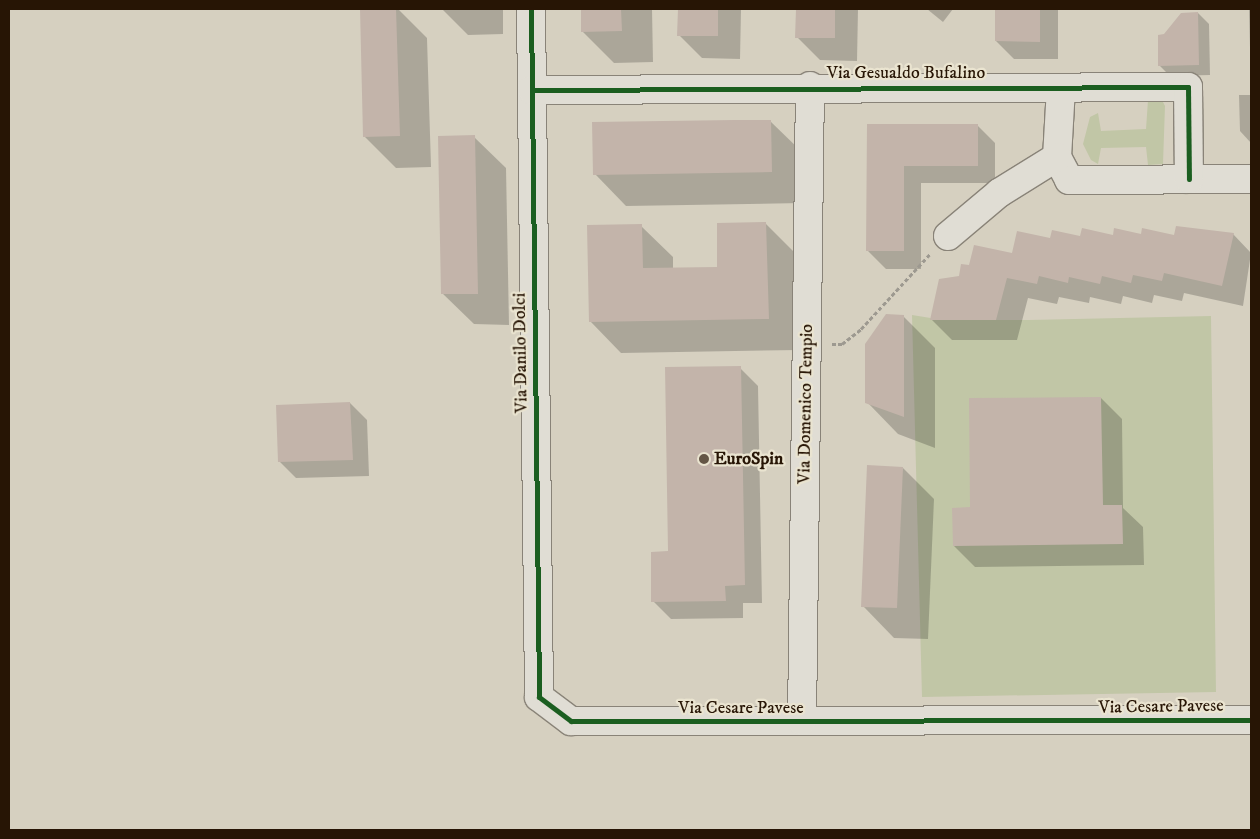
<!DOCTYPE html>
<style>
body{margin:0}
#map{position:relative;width:1260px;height:839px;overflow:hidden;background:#d6d0c0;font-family:"IM FELL DW Pica",serif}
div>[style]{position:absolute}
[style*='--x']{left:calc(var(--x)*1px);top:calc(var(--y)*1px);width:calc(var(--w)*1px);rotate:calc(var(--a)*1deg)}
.green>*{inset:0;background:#c1c6a6}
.shadow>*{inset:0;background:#0003}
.building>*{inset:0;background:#c3b4aa}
.path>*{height:3px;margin-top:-1.5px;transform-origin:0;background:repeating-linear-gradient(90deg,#9d9990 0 4px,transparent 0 6.5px)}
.roads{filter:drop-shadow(1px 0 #898378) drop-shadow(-1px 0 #898378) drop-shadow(0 1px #898378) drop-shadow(0 -1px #898378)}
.minor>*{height:28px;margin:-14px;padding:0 14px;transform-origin:14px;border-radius:14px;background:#e0ddd4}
.cycleway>*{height:5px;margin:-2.5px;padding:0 2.5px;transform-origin:2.5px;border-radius:2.5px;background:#1b5e20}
.dots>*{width:14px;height:14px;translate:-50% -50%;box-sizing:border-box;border:2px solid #eae4d0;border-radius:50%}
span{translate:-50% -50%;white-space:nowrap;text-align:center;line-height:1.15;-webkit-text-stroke:4.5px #eae4d0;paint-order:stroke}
.street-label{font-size:18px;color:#271505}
.poi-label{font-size:18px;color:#271505;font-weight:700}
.left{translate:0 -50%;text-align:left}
.frame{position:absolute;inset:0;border:10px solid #271505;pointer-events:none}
</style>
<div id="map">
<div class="green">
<i style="clip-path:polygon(1148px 100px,1162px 100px,1165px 106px,1163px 164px,1148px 165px,1146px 147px,1101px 148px,1098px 164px,1091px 160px,1083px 144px,1090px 117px,1098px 113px,1101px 131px,1146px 129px)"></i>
<i style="clip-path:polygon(912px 315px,943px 320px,944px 315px,967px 320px,1029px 320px,1211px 316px,1216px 692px,922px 697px)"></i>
</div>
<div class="shadow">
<i style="clip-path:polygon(361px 9px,398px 9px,427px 38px,431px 167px,396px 168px,364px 136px)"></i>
<i style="clip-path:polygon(442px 9px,503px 9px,503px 34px,468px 35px)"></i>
<i style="clip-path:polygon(582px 9px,652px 9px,653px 62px,614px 63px,582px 31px)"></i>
<i style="clip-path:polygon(679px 9px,741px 9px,740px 59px,702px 58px,679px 35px)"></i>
<i style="clip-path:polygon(797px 9px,858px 9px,857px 61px,820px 60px,797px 37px)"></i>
<i style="clip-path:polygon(927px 9px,953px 9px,943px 22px)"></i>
<i style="clip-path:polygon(996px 9px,1058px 9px,1058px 59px,1014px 59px,996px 41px)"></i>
<i style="clip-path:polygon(1249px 9px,1251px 9px,1251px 50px,1250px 48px)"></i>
<i style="clip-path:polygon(1198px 13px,1209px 24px,1210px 75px,1170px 76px,1159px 65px,1164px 36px)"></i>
<i style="clip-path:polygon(1239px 95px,1251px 95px,1251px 143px,1240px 131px)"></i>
<i style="clip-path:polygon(770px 121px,802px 152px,803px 203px,626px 206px,595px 174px)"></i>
<i style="clip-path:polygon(868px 125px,977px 125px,995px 143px,995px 183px,921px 183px,921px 269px,886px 269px,868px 251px)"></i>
<i style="clip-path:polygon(474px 137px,506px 168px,509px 325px,474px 324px,442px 293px)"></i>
<i style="clip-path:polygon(766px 224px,797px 255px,799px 350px,621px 353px,590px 321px,641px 226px,673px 257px,673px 269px,719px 268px)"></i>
<i style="clip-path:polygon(1233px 234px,1251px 253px,1243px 306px,1184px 293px,1182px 301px,1154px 295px,1152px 303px,1123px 296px,1121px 304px,1090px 297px,1089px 303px,1059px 297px,1057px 304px,1028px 298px,1017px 340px,952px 340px,931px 319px,970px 267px,1051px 240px)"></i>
<i style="clip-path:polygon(903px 316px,935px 348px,935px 448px,898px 434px,867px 402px)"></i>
<i style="clip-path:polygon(740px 368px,758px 386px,762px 603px,743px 603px,743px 618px,671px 619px,653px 601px)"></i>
<i style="clip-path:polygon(1101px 398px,1122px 419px,1123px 508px,1143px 527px,1144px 565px,975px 567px,954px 546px)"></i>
<i style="clip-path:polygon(350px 403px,367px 420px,369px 476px,296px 478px,279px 461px)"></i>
<i style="clip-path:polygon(903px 468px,934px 499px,928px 639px,894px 638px,863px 606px)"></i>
</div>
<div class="building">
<i style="clip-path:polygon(360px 9px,396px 9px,400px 136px,363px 137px)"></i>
<i style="clip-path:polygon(581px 9px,621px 9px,622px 31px,581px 32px)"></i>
<i style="clip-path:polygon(678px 9px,718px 9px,718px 36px,677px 36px)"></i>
<i style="clip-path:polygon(796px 9px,835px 9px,835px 38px,795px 38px)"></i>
<i style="clip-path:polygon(995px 9px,1040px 9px,1040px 42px,995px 41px)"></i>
<i style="clip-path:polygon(1198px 12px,1199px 65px,1158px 66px,1158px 35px,1164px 34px,1181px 13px)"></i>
<i style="clip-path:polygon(734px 120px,771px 120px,772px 172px,593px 175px,592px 122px)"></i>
<i style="clip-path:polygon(867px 124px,978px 124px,978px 166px,904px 166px,904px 251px,866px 251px)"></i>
<i style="clip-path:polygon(475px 135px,478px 294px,441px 294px,438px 136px)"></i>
<i style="clip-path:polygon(766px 222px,769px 319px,589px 322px,587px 225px,642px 224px,643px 268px,717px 267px,717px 223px)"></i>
<i style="clip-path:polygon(1176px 226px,1234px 233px,1222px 286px,1164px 273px,1162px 281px,1133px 275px,1131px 283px,1102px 276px,1100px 284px,1069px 277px,1068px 283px,1039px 276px,1037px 284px,1007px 278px,996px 320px,930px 320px,939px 279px,959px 276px,961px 264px,969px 265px,974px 245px,1012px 253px,1017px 231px,1050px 238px,1052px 230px,1080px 236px,1082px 228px,1113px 235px,1114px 228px,1141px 234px,1142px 228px,1174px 235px)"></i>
<i style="clip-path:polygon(886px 314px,904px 315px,904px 417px,865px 403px,865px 344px)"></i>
<i style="clip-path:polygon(741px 366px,745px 585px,725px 586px,726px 601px,651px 602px,651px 552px,668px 551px,665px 367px)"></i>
<i style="clip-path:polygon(1101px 397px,1103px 505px,1122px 505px,1123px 544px,953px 546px,952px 508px,970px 507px,969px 398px)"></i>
<i style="clip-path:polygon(350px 402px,353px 460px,278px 462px,276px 405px)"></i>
<i style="clip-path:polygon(867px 465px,903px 467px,897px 608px,861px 607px)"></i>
</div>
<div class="path">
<i style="--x:832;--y:344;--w:10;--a:0"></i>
<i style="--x:842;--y:344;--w:24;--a:-38"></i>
<i style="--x:861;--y:329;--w:102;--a:-47.4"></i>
</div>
<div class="roads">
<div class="minor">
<i style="--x:531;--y:9;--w:688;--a:89.33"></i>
<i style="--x:539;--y:697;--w:40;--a:37"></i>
<i style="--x:571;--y:721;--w:680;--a:-0.08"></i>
<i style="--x:1061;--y:88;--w:69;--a:93.3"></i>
<i style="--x:1057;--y:157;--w:26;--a:62"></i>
<i style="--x:1069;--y:180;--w:182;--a:-0.3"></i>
<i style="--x:532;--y:90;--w:656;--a:-0.26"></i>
<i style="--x:1188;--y:87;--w:92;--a:89.4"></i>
<i style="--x:948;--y:236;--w:67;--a:-40.1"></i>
<i style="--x:999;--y:193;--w:68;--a:-31.8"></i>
<i style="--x:802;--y:721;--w:635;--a:-89.28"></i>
</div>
</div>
<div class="cycleway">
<i style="--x:531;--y:9;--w:688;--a:89.33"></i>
<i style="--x:539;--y:697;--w:40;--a:37"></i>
<i style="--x:571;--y:721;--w:680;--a:-0.08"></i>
<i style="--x:532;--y:90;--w:656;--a:-0.26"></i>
<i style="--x:1188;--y:87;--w:92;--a:89.4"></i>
</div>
<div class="dots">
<i style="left:704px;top:459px;background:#645646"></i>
</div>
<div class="street-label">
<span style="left:906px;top:73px">Via Gesualdo Bufalino</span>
<span style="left:521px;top:353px;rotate:-91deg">Via Danilo Dolci</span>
<span style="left:806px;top:404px;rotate:-89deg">Via Domenico Tempio</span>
<span style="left:1161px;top:707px;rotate:-1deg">Via Cesare Pavese</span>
<span style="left:741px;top:708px">Via Cesare Pavese</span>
</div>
<div class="poi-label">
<span class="left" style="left:714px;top:459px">EuroSpin</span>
</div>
<div class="frame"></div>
</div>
